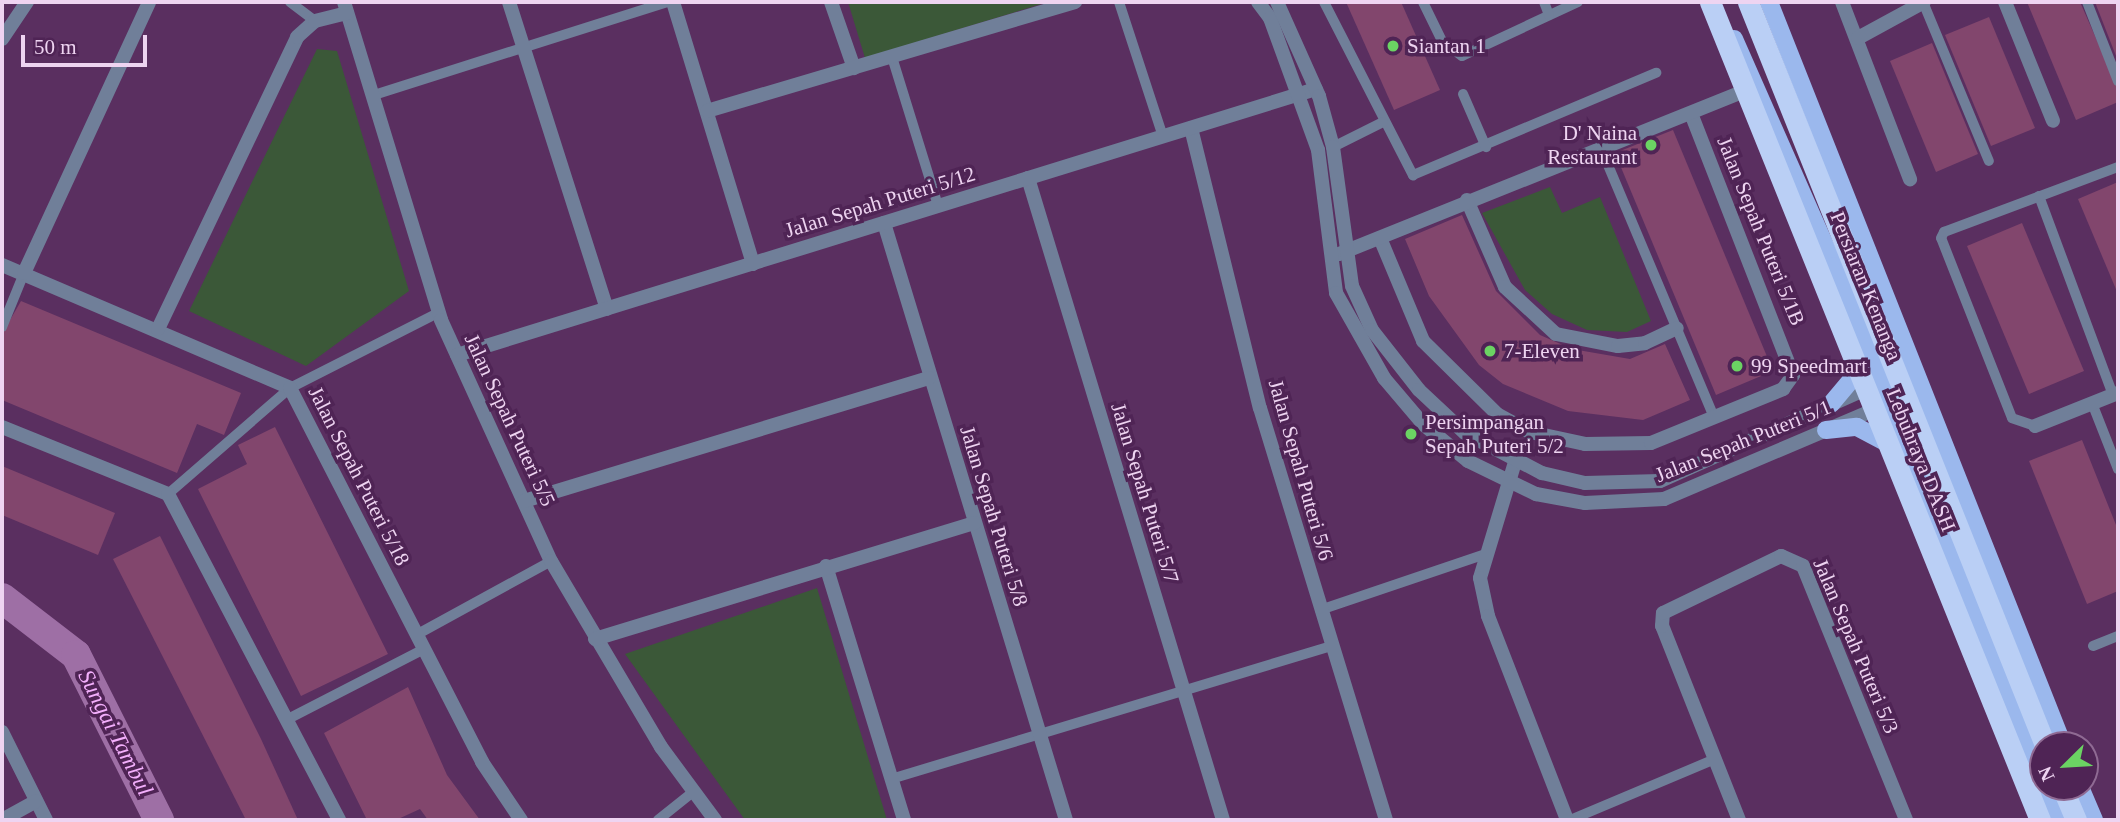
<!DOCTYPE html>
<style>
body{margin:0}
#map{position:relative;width:2120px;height:822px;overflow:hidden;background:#5a2f60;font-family:Georgia,serif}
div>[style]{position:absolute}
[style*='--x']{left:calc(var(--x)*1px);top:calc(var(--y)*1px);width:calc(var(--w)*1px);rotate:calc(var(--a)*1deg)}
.green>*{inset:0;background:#3b5838}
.river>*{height:30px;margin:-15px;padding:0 15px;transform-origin:15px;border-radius:15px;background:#9e6fa5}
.building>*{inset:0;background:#82466d}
.service>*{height:10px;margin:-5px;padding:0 5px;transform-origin:5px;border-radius:5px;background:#707f99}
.minor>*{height:14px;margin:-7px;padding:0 7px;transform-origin:7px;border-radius:7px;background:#707f99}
.tertiary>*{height:14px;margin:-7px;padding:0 7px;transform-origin:7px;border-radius:7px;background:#707f99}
.primary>*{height:18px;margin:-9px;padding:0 9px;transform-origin:9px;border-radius:9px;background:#9bb8ed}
.motorway>*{height:21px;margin:-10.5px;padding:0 10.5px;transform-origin:10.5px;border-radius:10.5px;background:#bacff5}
.motorway-bridge>*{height:21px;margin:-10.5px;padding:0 10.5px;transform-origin:10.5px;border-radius:10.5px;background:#bacff5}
.dots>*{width:19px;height:19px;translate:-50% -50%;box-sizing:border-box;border:4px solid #4f2455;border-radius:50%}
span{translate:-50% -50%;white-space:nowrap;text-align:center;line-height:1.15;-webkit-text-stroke:7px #4f2455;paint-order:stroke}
.poi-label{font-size:21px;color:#eed4f1}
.left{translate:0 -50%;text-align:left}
.right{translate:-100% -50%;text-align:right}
.street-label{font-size:21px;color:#eed4f1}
.water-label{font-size:23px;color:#f3affc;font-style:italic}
.frame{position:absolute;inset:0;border:4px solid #eed4f1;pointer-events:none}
.north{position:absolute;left:2029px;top:731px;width:70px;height:70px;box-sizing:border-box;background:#4f2455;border:2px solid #8f6a93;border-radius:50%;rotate:246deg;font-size:19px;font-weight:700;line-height:28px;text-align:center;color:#eed4f1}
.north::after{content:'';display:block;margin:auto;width:24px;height:32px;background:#6bd363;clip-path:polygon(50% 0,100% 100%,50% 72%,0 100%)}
.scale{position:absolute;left:21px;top:35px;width:126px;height:32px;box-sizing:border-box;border:4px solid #eed4f1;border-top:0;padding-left:9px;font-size:21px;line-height:24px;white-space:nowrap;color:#eed4f1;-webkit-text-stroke:5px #4f2455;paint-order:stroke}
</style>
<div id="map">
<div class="green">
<i style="clip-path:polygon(848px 2px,1048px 2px,865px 58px)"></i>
<i style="clip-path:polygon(317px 49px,337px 51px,409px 291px,306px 366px,189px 311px)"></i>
<i style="clip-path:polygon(1550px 187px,1562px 213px,1600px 197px,1651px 321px,1627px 332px,1587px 330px,1552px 314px,1525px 290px,1482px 213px)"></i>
<i style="clip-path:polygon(817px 588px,887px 820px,745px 820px,625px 654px)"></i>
</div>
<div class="river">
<i style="--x:2;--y:598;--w:93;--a:37.6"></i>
<i style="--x:76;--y:655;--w:185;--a:63.3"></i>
</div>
<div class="building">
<i style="clip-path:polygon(1346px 2px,1401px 2px,1440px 90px,1394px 110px)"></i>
<i style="clip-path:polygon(2027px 2px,2080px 2px,2118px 88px,2118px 102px,2076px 120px)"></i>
<i style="clip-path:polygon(2095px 2px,2118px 2px,2118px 61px)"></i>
<i style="clip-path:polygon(1989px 17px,2035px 128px,1991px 146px,1945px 35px)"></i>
<i style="clip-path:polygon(1932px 43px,1978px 154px,1936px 172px,1890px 61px)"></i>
<i style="clip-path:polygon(1673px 130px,1773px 371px,1716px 395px,1615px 153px)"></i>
<i style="clip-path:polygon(2118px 182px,2118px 294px,2078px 199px)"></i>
<i style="clip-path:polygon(1462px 215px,1496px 291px,1540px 335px,1572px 349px,1630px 359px,1665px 344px,1690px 400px,1643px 420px,1568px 411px,1503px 384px,1479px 365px,1429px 296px,1405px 239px)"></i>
<i style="clip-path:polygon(2022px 223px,2084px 371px,2029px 394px,1967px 246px)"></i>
<i style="clip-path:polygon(21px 301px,241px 393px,224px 435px,197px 424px,177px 473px,2px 400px,2px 334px)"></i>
<i style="clip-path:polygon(275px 427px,388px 654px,301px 696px,198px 489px,247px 464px,238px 445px)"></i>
<i style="clip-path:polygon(2082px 440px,2118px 530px,2118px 591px,2087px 604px,2029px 461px)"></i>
<i style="clip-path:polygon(2px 466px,115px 513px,98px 555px,2px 515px)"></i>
<i style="clip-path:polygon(160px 536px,261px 739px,298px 820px,246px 820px,113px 559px)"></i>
<i style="clip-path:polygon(408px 687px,447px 775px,480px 820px,428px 820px,420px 809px,396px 820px,367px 820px,324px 733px)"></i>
</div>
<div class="service">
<i style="--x:290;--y:2;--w:31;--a:37"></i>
<i style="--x:1119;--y:2;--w:142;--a:71.9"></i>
<i style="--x:1324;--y:2;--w:195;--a:62.8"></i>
<i style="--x:1413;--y:175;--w:264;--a:-22.8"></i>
<i style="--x:1423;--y:2;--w:43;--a:64"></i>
<i style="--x:1442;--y:41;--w:25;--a:37"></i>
<i style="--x:1462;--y:56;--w:128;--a:-25"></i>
<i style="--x:1544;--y:2;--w:14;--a:69"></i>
<i style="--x:1923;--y:2;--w:172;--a:67.5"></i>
<i style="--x:2087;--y:2;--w:85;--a:68.6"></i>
<i style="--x:892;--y:57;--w:156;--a:72.8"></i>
<i style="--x:1463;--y:94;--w:58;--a:66.5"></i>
<i style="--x:374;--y:95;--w:308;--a:-17.6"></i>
<i style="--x:1600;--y:146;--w:294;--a:67.2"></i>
<i style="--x:1333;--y:147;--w:56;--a:-26.6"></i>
<i style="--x:2039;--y:196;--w:212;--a:69.6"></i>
<i style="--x:2;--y:327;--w:58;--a:-67.8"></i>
<i style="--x:2092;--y:403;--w:71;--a:68.5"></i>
<i style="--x:2035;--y:426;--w:24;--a:-161"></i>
<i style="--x:2012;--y:418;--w:193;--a:-111.5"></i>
<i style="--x:1941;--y:238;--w:7;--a:-63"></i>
<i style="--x:1944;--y:232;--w:186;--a:-20.5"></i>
<i style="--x:168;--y:494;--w:162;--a:-41"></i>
<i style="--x:290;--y:388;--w:166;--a:-26.9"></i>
<i style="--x:1320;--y:610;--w:174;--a:-18.7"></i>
<i style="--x:416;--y:635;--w:154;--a:-28.7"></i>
<i style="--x:2093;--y:646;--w:27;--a:-22"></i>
<i style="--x:288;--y:719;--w:153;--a:-27.2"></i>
<i style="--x:891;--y:779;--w:460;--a:-16.8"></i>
<i style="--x:658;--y:820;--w:45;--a:-38.7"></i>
<i style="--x:1570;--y:820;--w:157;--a:-22.8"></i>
</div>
<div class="minor">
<i style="--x:344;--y:2;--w:332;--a:73"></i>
<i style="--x:441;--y:320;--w:265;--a:65.5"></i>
<i style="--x:551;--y:561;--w:216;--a:59.4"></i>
<i style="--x:661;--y:747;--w:91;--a:53.5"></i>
<i style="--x:509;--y:2;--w:322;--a:72.3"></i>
<i style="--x:673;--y:2;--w:274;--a:73"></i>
<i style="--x:831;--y:2;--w:70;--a:70.8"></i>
<i style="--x:1842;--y:2;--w:190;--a:69"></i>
<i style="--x:2005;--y:2;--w:128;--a:68"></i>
<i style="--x:1858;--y:38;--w:75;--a:-28.6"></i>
<i style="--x:707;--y:111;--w:384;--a:-16.5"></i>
<i style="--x:1191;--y:128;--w:288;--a:76.2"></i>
<i style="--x:1260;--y:408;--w:431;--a:73"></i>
<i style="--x:1028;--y:178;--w:671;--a:73.1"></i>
<i style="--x:1467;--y:200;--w:95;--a:66.4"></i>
<i style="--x:1505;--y:287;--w:69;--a:42.7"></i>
<i style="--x:1556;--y:334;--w:63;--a:11"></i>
<i style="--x:1618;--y:346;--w:27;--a:-6"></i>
<i style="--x:1645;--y:343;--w:35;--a:-25"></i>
<i style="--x:884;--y:223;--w:624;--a:73.05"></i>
<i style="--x:1380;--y:238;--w:112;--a:67.3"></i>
<i style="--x:1423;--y:341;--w:104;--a:44.6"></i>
<i style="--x:1497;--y:414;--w:38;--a:29"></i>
<i style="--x:1530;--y:432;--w:56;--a:12.3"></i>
<i style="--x:1585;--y:444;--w:66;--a:-0.9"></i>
<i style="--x:1651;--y:443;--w:143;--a:-22.2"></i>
<i style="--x:1783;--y:389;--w:17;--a:-54"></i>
<i style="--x:1793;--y:375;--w:280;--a:-111.3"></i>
<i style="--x:1339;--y:254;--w:445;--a:-21.9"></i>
<i style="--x:2;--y:265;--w:313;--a:23.1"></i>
<i style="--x:290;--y:388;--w:420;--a:62.8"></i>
<i style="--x:482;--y:762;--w:70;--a:56.1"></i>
<i style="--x:24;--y:273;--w:298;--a:-65.2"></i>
<i style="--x:158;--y:329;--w:323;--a:-64.5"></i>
<i style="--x:297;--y:37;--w:24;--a:-42"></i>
<i style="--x:315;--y:21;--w:33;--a:-14"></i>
<i style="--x:457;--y:355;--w:899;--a:-17.21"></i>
<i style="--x:2035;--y:426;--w:89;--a:-21.7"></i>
<i style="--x:2;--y:427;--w:179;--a:22"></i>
<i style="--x:168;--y:494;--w:368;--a:62.3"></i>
<i style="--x:1515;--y:462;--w:121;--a:106.8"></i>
<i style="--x:1480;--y:578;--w:39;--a:78"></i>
<i style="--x:1488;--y:616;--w:219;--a:68.8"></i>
<i style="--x:524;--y:501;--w:423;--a:-16.9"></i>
<i style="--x:826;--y:566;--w:266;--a:72.9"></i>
<i style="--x:595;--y:639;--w:397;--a:-17"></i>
<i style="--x:2;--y:732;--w:98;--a:63.4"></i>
<i style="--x:2;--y:820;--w:39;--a:-29"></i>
<i style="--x:1739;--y:820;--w:209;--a:-111.6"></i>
<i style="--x:1662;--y:626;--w:13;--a:-86"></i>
<i style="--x:1663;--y:613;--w:131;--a:-25.8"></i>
<i style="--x:1781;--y:556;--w:24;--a:24"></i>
<i style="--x:1803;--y:566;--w:274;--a:67.9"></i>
</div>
<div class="tertiary">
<i style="--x:1258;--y:2;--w:20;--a:53"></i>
<i style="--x:1270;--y:18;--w:140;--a:70"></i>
<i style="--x:1318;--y:150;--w:144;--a:82.8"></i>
<i style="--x:1336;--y:293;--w:98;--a:60.5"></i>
<i style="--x:1384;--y:378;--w:60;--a:49.7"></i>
<i style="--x:1423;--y:424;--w:58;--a:39.4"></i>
<i style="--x:1468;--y:461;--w:76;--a:25.9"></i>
<i style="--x:1536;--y:494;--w:50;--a:10.4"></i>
<i style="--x:1585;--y:503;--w:79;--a:-2.9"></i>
<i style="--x:1664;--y:499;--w:236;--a:-23"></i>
<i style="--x:1277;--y:2;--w:103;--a:65.9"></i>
<i style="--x:1319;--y:96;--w:53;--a:74.6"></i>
<i style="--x:1333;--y:147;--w:140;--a:82.2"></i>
<i style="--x:1352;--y:286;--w:48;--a:65.6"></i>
<i style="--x:1372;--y:330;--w:76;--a:51.9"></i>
<i style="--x:1419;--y:390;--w:63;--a:43.1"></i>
<i style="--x:1465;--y:433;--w:87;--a:27.5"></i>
<i style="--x:1542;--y:473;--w:44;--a:13.1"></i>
<i style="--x:1585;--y:483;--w:75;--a:-1.5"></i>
<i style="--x:1660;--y:481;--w:232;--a:-24.1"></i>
<i style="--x:2;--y:39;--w:45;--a:-56"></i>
</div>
<div class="primary">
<i style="--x:1769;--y:2;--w:799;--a:68.41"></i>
<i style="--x:1734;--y:39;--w:248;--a:66.2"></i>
<i style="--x:1834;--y:266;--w:560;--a:68.1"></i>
<i style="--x:1831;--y:404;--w:31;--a:-50"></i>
<i style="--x:1851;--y:380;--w:24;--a:-83"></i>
<i style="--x:1826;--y:430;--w:31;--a:-6"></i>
<i style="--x:1857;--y:427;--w:38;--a:28"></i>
<i style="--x:2043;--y:787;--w:36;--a:67"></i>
<i style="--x:2080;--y:787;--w:36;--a:67"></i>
</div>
<div class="motorway">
<i style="--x:2062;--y:787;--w:36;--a:67"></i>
</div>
<div class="motorway-bridge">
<i style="--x:1710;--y:2;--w:882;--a:68.03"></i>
<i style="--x:1748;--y:2;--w:800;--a:68.21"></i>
</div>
<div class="dots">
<i style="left:1393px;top:46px;background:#6bd363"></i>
<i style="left:1651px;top:145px;background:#6bd363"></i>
<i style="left:1490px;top:351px;background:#6bd363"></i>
<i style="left:1737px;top:366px;background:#6bd363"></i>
<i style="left:1411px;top:434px;background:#6bd363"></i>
</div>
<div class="poi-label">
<span class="left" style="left:1407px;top:46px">Siantan 1</span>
<span class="right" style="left:1637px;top:145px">D' Naina<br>Restaurant</span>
<span class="left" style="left:1504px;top:351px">7-Eleven</span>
<span class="left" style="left:1751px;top:366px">99 Speedmart</span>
<span class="left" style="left:1425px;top:434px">Persimpangan<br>Sepah Puteri 5/2</span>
</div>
<div class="street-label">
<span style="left:880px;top:202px;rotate:-17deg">Jalan Sepah Puteri 5/12</span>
<span style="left:1761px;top:231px;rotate:68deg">Jalan Sepah Puteri 5/1B</span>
<span style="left:1866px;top:286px;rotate:68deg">Persiaran Kenanga</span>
<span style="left:510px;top:420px;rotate:65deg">Jalan Sepah Puteri 5/5</span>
<span style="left:1743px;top:441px;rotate:-22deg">Jalan Sepah Puteri 5/1</span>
<span style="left:1921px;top:460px;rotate:68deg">Lebuhraya DASH</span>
<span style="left:1301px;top:470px;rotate:74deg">Jalan Sepah Puteri 5/6</span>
<span style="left:359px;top:476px;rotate:63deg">Jalan Sepah Puteri 5/18</span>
<span style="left:1145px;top:493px;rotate:73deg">Jalan Sepah Puteri 5/7</span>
<span style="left:994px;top:516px;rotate:73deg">Jalan Sepah Puteri 5/8</span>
<span style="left:1856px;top:646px;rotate:67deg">Jalan Sepah Puteri 5/3</span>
</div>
<div class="water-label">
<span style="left:115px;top:733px;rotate:63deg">Sungai Tambul</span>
</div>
<div class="frame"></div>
<div class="north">N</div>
<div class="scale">50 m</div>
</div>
